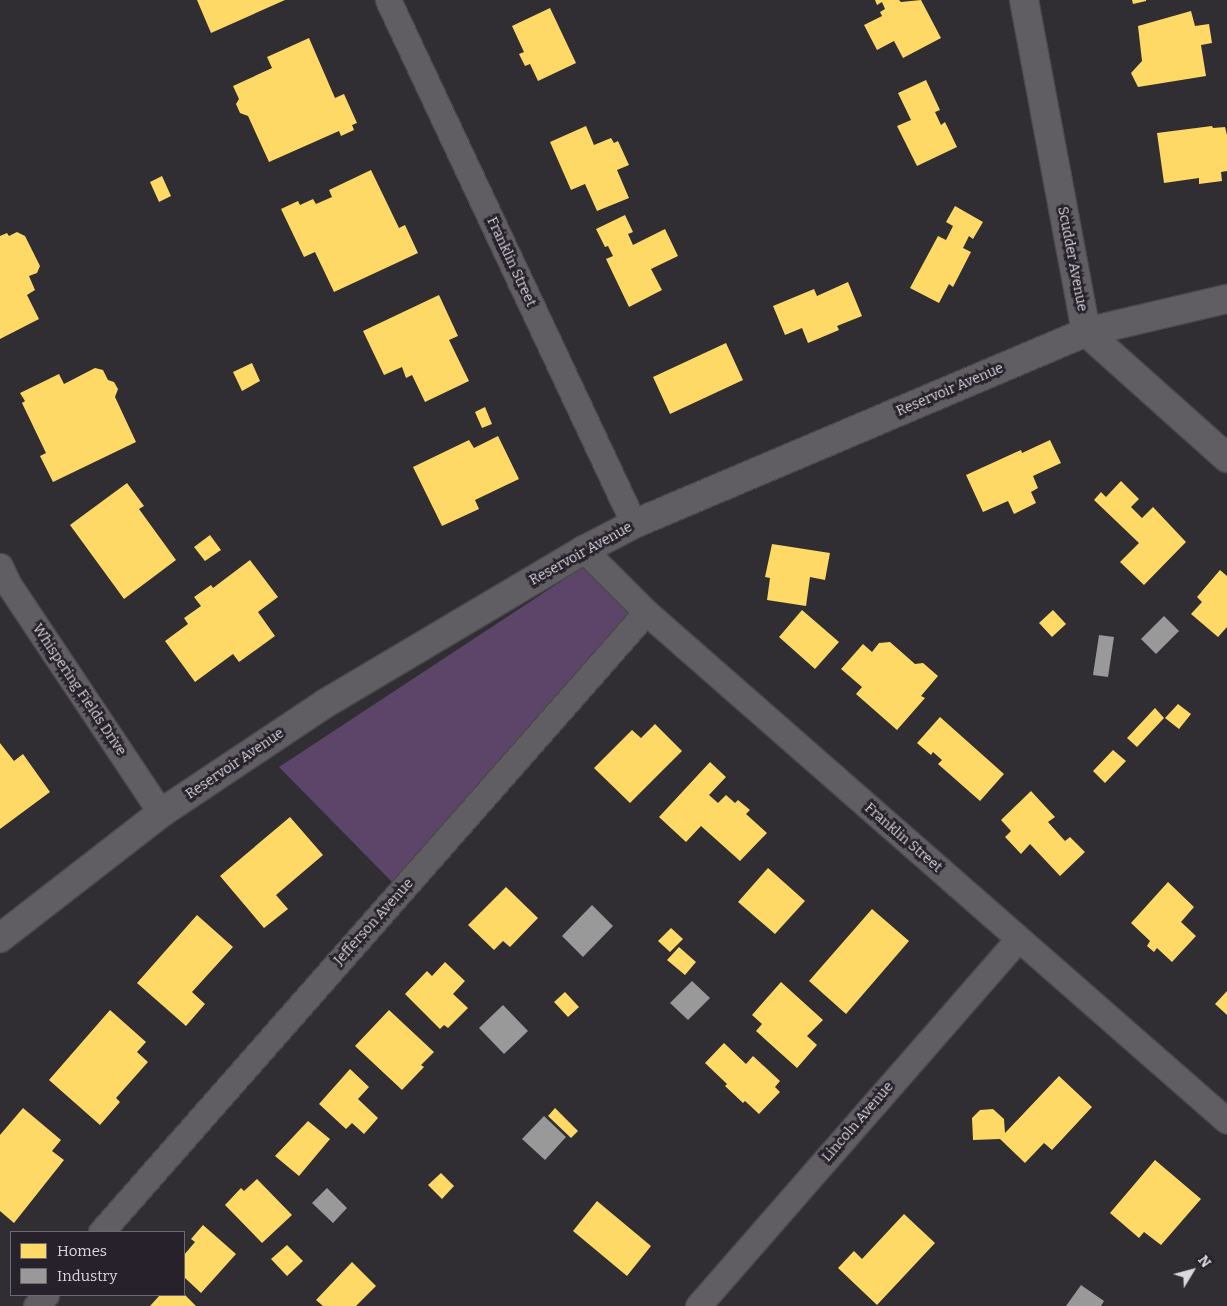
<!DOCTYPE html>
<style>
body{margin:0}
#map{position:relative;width:1227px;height:1306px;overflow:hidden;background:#302d33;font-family:Bitter,serif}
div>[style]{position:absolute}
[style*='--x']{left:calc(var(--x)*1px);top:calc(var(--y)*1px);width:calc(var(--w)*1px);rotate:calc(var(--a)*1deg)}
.green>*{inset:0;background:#5d4569}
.homes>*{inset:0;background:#ffd966}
.industry>*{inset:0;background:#999}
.roads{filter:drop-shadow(1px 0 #4b484d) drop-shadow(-1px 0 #4b484d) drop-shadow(0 1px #4b484d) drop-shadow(0 -1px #4b484d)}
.street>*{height:25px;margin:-12.5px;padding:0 12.5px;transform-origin:12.5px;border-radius:12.5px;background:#605e62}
.secondary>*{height:28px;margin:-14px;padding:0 14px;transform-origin:14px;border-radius:14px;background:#605e62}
span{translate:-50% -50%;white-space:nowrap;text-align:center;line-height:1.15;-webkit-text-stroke:5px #27212b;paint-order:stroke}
.street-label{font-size:14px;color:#dbd7dd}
.legend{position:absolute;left:10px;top:1231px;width:175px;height:65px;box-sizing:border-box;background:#27212b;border:1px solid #6f6a72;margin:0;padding:6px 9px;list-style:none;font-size:15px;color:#dbd7dd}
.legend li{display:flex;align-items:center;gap:10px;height:25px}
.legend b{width:25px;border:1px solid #6f6a72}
.north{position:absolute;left:1167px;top:1246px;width:50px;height:50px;-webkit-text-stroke:4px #27212b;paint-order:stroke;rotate:53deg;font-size:14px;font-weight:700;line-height:20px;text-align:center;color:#dbd7dd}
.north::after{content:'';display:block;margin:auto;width:18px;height:22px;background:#dbd7dd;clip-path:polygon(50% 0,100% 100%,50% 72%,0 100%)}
</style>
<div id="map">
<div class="green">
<i style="clip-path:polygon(586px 565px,631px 610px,394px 884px,279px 767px)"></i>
</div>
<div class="homes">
<i style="clip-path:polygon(197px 0,285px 0,211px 33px)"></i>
<i style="clip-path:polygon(875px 0,899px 0,901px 2px,921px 0,941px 38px,903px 58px,894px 41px,877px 50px,864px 25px,882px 16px,880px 12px,885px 9px,882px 2px,877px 5px)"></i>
<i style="clip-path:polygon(1132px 0,1146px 0,1146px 1px,1133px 4px)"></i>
<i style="clip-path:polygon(550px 8px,576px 63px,538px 81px,530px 64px,525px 66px,519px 54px,524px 52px,512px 26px)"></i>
<i style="clip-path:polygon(1191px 11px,1195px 26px,1209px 24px,1212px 43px,1201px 45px,1206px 76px,1138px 87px,1131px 73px,1142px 61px,1138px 26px)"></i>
<i style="clip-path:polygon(309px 38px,335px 98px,344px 94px,357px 123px,352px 125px,354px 130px,341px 136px,339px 131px,269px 162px,248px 116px,240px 113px,236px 104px,239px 99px,233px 86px,272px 68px,267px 57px)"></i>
<i style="clip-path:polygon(926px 80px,940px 110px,935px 112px,941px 125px,945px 122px,957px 147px,917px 166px,897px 126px,911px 120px,898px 93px)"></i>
<i style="clip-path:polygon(586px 126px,594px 145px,611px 138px,614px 143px,618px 141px,629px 165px,617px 170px,629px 198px,597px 211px,585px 184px,571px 190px,550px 142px)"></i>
<i style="clip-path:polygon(1212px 126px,1213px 128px,1225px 127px,1227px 135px,1227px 171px,1221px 172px,1222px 181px,1199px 184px,1199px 178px,1164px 183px,1157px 133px)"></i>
<i style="clip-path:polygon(371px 170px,399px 228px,405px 225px,418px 253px,334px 292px,315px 252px,304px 257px,281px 209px,298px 201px,300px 205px,313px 199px,316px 204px,332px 197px,329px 190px)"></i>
<i style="clip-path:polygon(162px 176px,171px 196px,159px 202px,150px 182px)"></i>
<i style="clip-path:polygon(955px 206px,983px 222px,973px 239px,969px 236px,963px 248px,971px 252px,953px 287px,949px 284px,939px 303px,910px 288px,938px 236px,946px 240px,953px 226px,946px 222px)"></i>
<i style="clip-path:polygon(625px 215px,633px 232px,628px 234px,633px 245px,665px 229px,678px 256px,651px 269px,662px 290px,629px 307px,606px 259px,613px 256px,608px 246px,605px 247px,596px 229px)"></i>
<i style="clip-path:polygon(17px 232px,25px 236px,40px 266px,37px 273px,29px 276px,35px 290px,27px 295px,39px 319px,0 339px,0 236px,7px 233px,9px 236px)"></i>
<i style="clip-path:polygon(848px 282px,862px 316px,837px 326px,839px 330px,808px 343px,802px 328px,785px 335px,773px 306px,814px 289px,817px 296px)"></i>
<i style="clip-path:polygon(439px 295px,458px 336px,449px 340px,469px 381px,425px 402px,412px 375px,406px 378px,402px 367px,384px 375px,363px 331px)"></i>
<i style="clip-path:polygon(726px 343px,743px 380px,670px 414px,653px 377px)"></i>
<i style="clip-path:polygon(252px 363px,260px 381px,242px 391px,233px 372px)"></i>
<i style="clip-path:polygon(95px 368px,103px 370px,108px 380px,114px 382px,118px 389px,115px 397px,136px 442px,53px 482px,40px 456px,46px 453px,22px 403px,25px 401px,20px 393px,59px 374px,64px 384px)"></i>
<i style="clip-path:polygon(485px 407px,492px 424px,482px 428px,475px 412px)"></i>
<i style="clip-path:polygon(498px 436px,519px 479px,475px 500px,479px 509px,442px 526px,413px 467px,469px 440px,474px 448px)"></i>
<i style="clip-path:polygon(1050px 440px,1061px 463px,1033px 476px,1038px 488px,1031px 492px,1036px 503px,1014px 514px,1008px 501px,983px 512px,966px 475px,1021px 450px,1022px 453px)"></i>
<i style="clip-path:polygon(1121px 481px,1139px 499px,1131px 507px,1142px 518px,1153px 507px,1186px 542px,1144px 585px,1120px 562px,1139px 543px,1094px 500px,1101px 492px,1106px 497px)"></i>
<i style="clip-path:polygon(127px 483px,144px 506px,139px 509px,176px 560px,124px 599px,70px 525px)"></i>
<i style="clip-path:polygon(210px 535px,221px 550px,205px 561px,194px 547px)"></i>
<i style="clip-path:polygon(772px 544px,830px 553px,825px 580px,810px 577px,806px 606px,767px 600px,770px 578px,765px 577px)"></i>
<i style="clip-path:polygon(250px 560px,278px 597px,258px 612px,275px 636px,239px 662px,233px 654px,195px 682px,165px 641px,188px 624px,184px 618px,201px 606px,194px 597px,211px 585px,213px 588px)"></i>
<i style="clip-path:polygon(1220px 570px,1227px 576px,1227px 627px,1218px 637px,1191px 614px,1202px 602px,1197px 597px)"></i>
<i style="clip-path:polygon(802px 610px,839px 642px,815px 669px,779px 637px)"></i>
<i style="clip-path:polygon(1053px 610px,1066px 624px,1052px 637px,1039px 623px)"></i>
<i style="clip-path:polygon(890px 642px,915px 664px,923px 663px,938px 676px,921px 696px,925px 698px,897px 730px,856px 694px,862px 687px,841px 669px,863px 644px,872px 652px,879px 643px)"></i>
<i style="clip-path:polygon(1178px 704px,1191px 714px,1179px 729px,1165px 718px)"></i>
<i style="clip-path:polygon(1155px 708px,1164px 718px,1137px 747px,1127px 738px)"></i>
<i style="clip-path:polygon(940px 717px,1004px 774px,980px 801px,938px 764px,942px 760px,933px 752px,931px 755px,917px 743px)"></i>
<i style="clip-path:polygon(655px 724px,682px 751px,630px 803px,594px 768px,632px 730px,641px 738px)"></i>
<i style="clip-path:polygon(0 743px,14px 761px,23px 754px,50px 792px,0 829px)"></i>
<i style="clip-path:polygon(1113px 750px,1126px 761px,1105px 783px,1093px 771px)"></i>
<i style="clip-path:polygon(710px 762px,726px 777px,709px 795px,718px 803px,726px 795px,735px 803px,738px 800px,750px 810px,746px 814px,767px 833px,740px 861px,701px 826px,686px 842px,659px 817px)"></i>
<i style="clip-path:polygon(1031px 791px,1055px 817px,1048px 822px,1065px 841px,1070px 837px,1085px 852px,1060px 876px,1030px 844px,1021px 854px,1005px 837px,1011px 831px,1001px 820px)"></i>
<i style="clip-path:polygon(290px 817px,323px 855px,276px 895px,288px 909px,264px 928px,220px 876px)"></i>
<i style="clip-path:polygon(768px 868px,805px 901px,775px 934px,738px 902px)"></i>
<i style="clip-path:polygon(1168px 882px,1194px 907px,1181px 922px,1196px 936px,1172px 962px,1157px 948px,1154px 952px,1147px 946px,1150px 941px,1131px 923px)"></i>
<i style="clip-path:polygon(506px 887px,538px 918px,510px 947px,503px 941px,494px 950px,468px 925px)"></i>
<i style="clip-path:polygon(872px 909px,909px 941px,846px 1014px,809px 981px)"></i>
<i style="clip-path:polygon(197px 915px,233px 947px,192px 992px,205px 1004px,186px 1026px,137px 983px)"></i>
<i style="clip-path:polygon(671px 928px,683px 939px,670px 952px,658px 941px)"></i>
<i style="clip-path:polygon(679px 947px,696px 962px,685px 975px,667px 960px)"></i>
<i style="clip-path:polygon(445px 962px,465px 981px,453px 994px,468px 1008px,448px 1028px,444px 1025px,440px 1029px,405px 994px,427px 971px,432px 976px)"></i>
<i style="clip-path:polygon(781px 982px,823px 1020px,807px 1036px,817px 1045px,797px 1068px,756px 1031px,762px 1024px,752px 1015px)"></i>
<i style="clip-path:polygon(1227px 991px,1227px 1015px,1215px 1004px)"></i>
<i style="clip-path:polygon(565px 992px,579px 1007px,568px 1017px,554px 1002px)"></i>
<i style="clip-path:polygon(110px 1010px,146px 1042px,137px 1052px,148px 1062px,116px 1098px,120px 1102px,100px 1125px,49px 1080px)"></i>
<i style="clip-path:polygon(389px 1010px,434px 1052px,421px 1065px,424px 1067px,402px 1090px,355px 1046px)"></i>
<i style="clip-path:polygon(724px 1043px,746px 1064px,753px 1056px,780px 1081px,775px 1087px,780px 1092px,759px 1114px,745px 1101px,743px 1103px,725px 1086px,727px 1084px,705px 1063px)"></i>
<i style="clip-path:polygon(350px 1069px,369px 1087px,358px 1099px,378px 1118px,364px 1134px,352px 1123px,346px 1129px,319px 1104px)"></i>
<i style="clip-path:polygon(1059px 1076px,1092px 1107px,1052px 1150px,1044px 1143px,1025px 1163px,1000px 1139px,973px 1140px,972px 1118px,980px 1110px,993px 1109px,1004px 1119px,1005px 1133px)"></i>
<i style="clip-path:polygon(23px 1108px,61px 1140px,52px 1151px,64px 1160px,14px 1223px,0 1211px,0 1135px)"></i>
<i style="clip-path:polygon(555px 1108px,578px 1131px,571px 1138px,548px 1116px)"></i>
<i style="clip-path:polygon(308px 1121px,330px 1139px,299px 1176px,275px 1156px)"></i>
<i style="clip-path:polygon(1155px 1160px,1201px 1199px,1161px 1245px,1144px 1232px,1139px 1238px,1110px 1213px)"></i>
<i style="clip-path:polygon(441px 1173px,454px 1186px,442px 1199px,428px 1185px)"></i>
<i style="clip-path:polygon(257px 1179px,292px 1215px,262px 1243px,225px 1205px,241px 1188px,244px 1191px)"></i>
<i style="clip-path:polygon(597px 1201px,651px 1246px,627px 1276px,573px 1231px)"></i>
<i style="clip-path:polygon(904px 1214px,935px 1243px,877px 1305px,838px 1268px,854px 1251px,862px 1259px)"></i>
<i style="clip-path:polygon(203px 1225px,236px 1254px,201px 1293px,184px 1277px,184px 1255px,195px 1242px,191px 1239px)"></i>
<i style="clip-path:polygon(287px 1245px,303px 1261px,287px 1276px,271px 1259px)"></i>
<i style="clip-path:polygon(352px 1262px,376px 1286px,356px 1306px,323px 1306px,316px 1300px)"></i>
<i style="clip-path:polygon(160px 1295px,185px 1295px,196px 1306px,150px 1306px)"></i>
</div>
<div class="industry">
<i style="clip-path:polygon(1164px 616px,1179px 631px,1156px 654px,1141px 639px)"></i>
<i style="clip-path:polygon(1099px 635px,1114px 637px,1108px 677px,1093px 675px)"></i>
<i style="clip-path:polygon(592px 905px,613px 926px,583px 957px,562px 936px)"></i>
<i style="clip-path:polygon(692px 981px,710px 998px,688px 1020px,670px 1003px)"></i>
<i style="clip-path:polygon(503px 1005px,528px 1031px,504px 1054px,479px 1028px)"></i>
<i style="clip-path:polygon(544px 1116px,566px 1137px,545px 1160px,522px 1139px)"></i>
<i style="clip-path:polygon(327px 1188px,347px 1208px,333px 1223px,312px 1203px)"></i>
<i style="clip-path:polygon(1081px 1285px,1104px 1301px,1101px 1306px,1066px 1306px)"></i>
</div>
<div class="roads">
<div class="street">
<i style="--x:388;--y:0;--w:579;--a:64.85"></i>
<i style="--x:584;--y:550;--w:88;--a:45"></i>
<i style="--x:646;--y:612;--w:772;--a:41.22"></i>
<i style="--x:0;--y:566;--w:21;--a:65"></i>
<i style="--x:9;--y:585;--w:274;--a:56.3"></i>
<i style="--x:101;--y:1232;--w:825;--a:-48.68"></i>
<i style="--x:36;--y:1306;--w:15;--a:-48"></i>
<i style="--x:698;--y:1306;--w:487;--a:-48.9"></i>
</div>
<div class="secondary">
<i style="--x:1024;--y:0;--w:338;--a:79.4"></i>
<i style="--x:1086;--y:332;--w:189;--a:41.8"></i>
<i style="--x:0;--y:938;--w:204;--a:-37.8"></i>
<i style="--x:161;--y:813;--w:198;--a:-33.7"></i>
<i style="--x:326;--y:703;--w:300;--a:-30.7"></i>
<i style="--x:584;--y:550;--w:56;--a:-27.5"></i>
<i style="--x:634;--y:524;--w:491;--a:-23"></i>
<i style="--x:1086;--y:332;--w:145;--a:-13.2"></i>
</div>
</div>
<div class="street-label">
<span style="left:1072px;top:259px;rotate:79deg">Scudder Avenue</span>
<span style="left:511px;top:262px;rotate:65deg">Franklin Street</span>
<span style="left:950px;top:390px;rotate:-23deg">Reservoir Avenue</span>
<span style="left:581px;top:554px;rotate:-29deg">Reservoir Avenue</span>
<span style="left:79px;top:690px;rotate:56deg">Whispering Fields Drive</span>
<span style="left:235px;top:764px;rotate:-34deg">Reservoir Avenue</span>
<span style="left:903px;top:838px;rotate:41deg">Franklin Street</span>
<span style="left:374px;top:922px;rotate:-48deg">Jefferson Avenue</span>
<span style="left:858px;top:1122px;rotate:-49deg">Lincoln Avenue</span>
</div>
<ul class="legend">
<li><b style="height:14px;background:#ffd966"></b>Homes</li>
<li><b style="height:14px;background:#999"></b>Industry</li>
</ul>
<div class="north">N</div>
</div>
